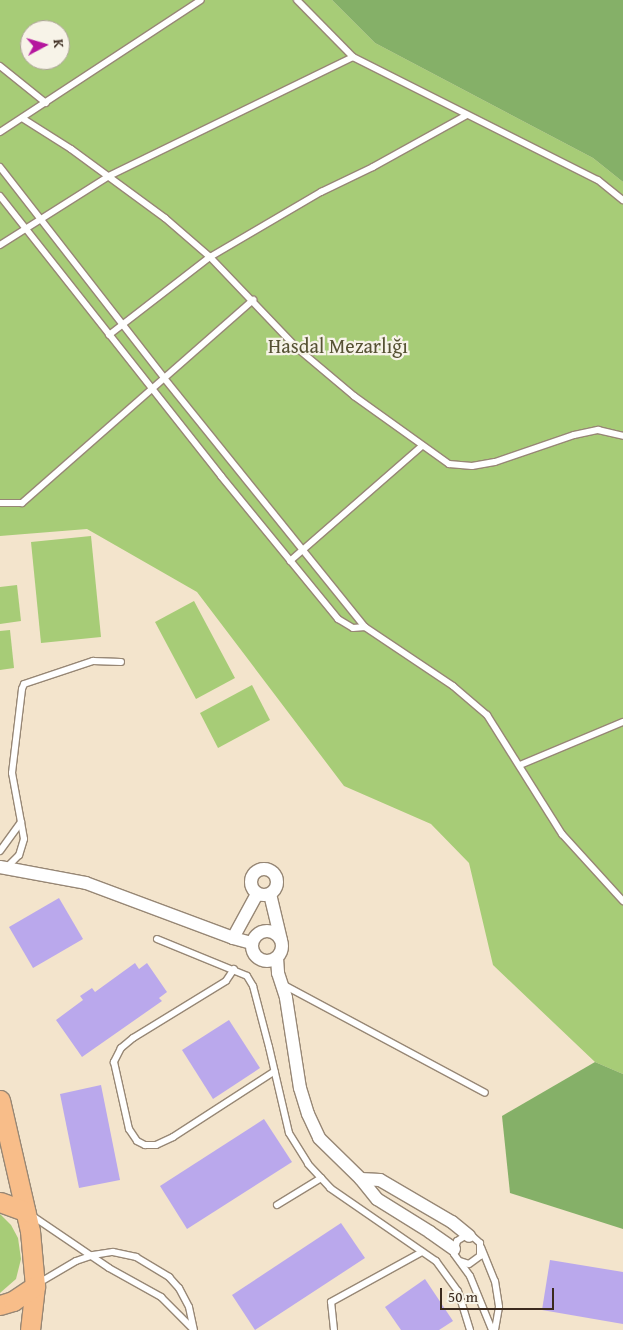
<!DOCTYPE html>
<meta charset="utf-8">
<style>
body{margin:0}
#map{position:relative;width:623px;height:1330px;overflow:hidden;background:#f3e4cc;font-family:"Gentium Book Plus",serif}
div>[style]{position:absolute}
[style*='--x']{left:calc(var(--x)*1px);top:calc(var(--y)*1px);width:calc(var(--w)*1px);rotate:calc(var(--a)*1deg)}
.green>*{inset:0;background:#a7cc77}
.forest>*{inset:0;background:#85b068}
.building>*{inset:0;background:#baa8ec}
.roads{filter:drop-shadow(1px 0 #978775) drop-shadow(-1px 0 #978775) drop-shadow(0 1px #978775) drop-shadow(0 -1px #978775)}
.service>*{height:6px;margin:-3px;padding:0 3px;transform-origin:3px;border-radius:3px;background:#fff}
.minor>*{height:12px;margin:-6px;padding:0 6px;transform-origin:6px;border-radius:6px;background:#fff}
.minor>.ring{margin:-6px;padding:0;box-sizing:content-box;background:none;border:12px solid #fff;border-radius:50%}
.primary>*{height:19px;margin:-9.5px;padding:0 9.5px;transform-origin:9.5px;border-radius:9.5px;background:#f8bd89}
span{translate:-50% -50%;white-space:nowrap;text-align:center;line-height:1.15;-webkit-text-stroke:4.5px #f7f3e8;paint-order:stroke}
.park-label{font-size:20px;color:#565234}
.north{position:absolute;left:20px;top:20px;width:50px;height:50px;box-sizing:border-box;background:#f7f3e8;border:1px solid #aca397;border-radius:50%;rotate:84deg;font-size:14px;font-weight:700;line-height:20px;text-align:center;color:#3b2a1e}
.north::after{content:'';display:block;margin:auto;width:18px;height:22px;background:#b5179e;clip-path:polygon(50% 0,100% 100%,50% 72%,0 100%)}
.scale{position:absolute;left:440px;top:1288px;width:114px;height:22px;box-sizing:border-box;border:2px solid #3b2a1e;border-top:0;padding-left:6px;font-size:15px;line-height:18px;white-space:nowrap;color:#3b2a1e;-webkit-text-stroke:4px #f7f3e8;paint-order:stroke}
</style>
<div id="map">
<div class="green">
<i style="clip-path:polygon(evenodd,0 0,332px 0,375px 43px,593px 158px,623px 182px,623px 1074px,595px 1062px,493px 965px,469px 863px,431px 824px,344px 786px,197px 592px,87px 529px,0 536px,0 0,30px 30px,60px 30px,60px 60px,30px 60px,30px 30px)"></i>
<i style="clip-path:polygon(91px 536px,101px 637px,41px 643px,31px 542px)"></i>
<i style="clip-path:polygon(17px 585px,21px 621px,0 624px,0 587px)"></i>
<i style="clip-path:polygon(194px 601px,235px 678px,196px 699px,155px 622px)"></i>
<i style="clip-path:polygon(10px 630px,14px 668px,0 670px,0 631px)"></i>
<i style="clip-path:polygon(252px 685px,270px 720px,218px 748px,200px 713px)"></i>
<i style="clip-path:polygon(0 1214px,11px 1225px,18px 1238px,21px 1259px,16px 1279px,0 1293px)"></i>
</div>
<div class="forest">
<i style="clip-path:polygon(332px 0,623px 0,623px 182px,593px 158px,375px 43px)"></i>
<i style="clip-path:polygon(595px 1062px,623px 1074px,623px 1229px,510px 1193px,502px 1116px)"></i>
</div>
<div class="building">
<i style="clip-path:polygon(59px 898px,83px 939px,33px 968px,9px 927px)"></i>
<i style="clip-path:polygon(135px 963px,139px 969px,147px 963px,167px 992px,159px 998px,162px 1001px,82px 1057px,56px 1020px,83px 1000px,80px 996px,92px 988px,95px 992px)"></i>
<i style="clip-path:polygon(229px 1020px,260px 1068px,213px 1099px,182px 1050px)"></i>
<i style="clip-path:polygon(101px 1085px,120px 1180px,79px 1188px,60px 1094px)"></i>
<i style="clip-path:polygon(264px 1119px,292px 1162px,187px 1229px,160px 1186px)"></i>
<i style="clip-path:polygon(341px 1223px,365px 1258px,255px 1330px,232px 1295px)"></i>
<i style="clip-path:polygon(550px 1260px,623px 1272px,623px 1324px,542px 1310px)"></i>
<i style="clip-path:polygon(425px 1279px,453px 1321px,439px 1330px,401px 1330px,385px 1307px)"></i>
</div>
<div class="roads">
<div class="service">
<i style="--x:297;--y:0;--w:80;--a:45.5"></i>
<i style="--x:353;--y:57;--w:274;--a:26.7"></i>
<i style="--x:598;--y:180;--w:32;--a:39"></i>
<i style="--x:0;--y:66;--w:59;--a:38.8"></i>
<i style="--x:22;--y:118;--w:58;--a:32.3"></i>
<i style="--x:71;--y:149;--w:117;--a:36.3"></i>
<i style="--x:165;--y:218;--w:60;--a:40.9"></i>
<i style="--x:210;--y:257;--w:126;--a:46.3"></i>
<i style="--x:297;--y:348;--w:75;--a:40.1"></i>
<i style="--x:354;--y:396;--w:117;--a:35.6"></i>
<i style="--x:449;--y:464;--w:23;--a:5"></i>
<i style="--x:472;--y:466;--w:23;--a:-10"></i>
<i style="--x:495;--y:462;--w:83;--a:-18.9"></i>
<i style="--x:574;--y:435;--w:25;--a:-12"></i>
<i style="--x:598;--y:430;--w:26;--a:13"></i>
<i style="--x:0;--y:132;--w:240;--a:-33.3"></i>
<i style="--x:0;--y:167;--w:267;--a:52.1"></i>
<i style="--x:164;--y:378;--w:320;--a:51.1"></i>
<i style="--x:365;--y:627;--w:106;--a:33.8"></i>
<i style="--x:453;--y:686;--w:45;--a:40.5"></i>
<i style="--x:487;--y:715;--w:141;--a:57.8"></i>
<i style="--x:562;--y:834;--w:91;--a:47.7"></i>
<i style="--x:0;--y:196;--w:357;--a:51.7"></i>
<i style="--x:221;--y:476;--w:185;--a:50.7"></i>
<i style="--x:338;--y:619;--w:17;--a:31"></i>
<i style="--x:353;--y:628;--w:12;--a:-5"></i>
<i style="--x:0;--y:245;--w:129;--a:-32.3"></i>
<i style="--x:109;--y:176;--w:271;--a:-26"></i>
<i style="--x:109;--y:335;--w:128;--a:-37.7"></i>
<i style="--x:210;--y:257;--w:129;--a:-30.4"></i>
<i style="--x:321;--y:192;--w:58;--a:-25.7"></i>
<i style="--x:373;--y:167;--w:107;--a:-29"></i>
<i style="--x:0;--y:503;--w:22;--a:0"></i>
<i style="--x:22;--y:503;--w:308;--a:-41.3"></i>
<i style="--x:290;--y:561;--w:175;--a:-41.1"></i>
<i style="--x:520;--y:765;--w:112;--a:-22.7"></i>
<i style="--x:21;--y:822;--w:50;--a:-100.4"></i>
<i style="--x:12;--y:773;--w:85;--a:-83.2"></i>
<i style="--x:22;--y:689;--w:5;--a:-68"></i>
<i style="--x:24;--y:684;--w:73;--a:-18.4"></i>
<i style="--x:93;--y:661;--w:28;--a:2"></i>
<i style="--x:0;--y:851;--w:36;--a:-54"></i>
<i style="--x:21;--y:822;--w:17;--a:80"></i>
<i style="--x:24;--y:839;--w:17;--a:107"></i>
<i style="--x:19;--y:855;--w:17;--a:135"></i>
<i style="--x:157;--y:939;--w:97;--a:22.3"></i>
<i style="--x:247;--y:976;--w:12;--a:59"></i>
<i style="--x:253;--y:986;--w:63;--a:75.3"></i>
<i style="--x:269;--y:1047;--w:88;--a:76.9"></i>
<i style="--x:289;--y:1133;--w:36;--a:58"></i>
<i style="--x:308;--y:1164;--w:33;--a:47"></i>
<i style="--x:330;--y:1188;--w:129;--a:34.6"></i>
<i style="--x:436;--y:1261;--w:37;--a:54"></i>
<i style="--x:458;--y:1291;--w:41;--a:72.9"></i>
<i style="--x:234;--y:969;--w:14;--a:124"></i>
<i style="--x:226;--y:981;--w:109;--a:148.5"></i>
<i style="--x:133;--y:1038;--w:16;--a:140"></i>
<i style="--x:121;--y:1048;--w:16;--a:117"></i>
<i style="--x:114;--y:1062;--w:69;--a:77.4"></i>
<i style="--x:129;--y:1129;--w:14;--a:56"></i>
<i style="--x:137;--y:1141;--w:9;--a:27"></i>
<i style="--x:145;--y:1145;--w:11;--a:0"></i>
<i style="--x:156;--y:1145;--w:19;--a:-25"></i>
<i style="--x:173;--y:1137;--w:121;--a:-32.9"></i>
<i style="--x:282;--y:984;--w:230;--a:28.2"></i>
<i style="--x:277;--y:1205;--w:52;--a:-31.5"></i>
<i style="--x:31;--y:1215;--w:94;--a:34.2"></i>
<i style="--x:109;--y:1268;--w:60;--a:29.1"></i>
<i style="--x:161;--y:1297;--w:45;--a:45"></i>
<i style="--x:481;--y:1247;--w:37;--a:68"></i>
<i style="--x:495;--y:1281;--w:26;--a:81"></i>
<i style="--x:499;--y:1307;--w:23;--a:100"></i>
<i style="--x:460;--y:1261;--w:9;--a:18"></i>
<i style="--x:469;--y:1264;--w:14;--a:-36"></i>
<i style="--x:480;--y:1256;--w:13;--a:-90"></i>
<i style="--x:480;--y:1243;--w:9;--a:-139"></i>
<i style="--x:473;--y:1237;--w:8;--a:-173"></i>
<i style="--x:465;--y:1236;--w:9;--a:148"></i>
<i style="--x:457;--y:1241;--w:13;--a:103"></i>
<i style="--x:454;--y:1254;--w:27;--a:54"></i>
<i style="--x:470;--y:1276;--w:58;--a:67.8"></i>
<i style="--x:37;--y:1284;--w:45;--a:-30.5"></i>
<i style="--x:76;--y:1261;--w:18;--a:-19"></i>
<i style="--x:93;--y:1255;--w:20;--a:-9"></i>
<i style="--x:113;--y:1252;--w:24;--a:12"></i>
<i style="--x:136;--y:1257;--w:39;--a:31"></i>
<i style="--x:169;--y:1277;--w:15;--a:48"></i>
<i style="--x:179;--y:1288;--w:21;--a:62"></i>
<i style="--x:189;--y:1307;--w:24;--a:78"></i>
<i style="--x:334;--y:1330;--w:28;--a:-96"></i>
<i style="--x:331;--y:1302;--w:104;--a:-28.8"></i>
</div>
<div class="minor">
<i style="--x:0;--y:867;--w:87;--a:10.5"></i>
<i style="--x:86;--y:883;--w:157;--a:20.5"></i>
<i style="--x:233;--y:938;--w:20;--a:15"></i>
<i class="ring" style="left:251px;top:869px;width:14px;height:14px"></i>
<i style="--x:270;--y:894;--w:47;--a:76.6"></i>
<i class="ring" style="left:252px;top:931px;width:18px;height:18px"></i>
<i style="--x:233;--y:938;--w:50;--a:-61.4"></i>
<i style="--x:277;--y:958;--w:15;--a:86"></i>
<i style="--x:278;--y:973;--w:26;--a:72"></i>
<i style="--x:286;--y:998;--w:91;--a:81.2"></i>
<i style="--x:300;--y:1088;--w:27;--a:73"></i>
<i style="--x:308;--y:1114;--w:26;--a:65"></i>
<i style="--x:319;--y:1138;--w:59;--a:44.3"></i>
<i style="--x:454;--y:1249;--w:29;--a:-145"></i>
<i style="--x:430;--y:1232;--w:62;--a:-148.1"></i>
<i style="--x:377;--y:1199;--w:26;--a:-129"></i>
<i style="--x:361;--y:1179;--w:19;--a:3"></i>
<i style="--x:380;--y:1180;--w:83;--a:30.3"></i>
<i style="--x:452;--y:1222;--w:22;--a:39"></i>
</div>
<div class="primary">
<i style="--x:0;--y:1100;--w:134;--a:77.1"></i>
<i style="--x:30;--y:1231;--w:55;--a:84.8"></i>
<i style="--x:35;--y:1286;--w:44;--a:96.5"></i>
<i style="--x:0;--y:1202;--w:27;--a:20"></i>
<i style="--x:0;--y:1305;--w:14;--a:-17"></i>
<i style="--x:13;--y:1301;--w:27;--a:-34"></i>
</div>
</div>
<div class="park-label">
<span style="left:338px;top:345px">Hasdal Mezarlığı</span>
</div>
<div class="north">K</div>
<div class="scale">50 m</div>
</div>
